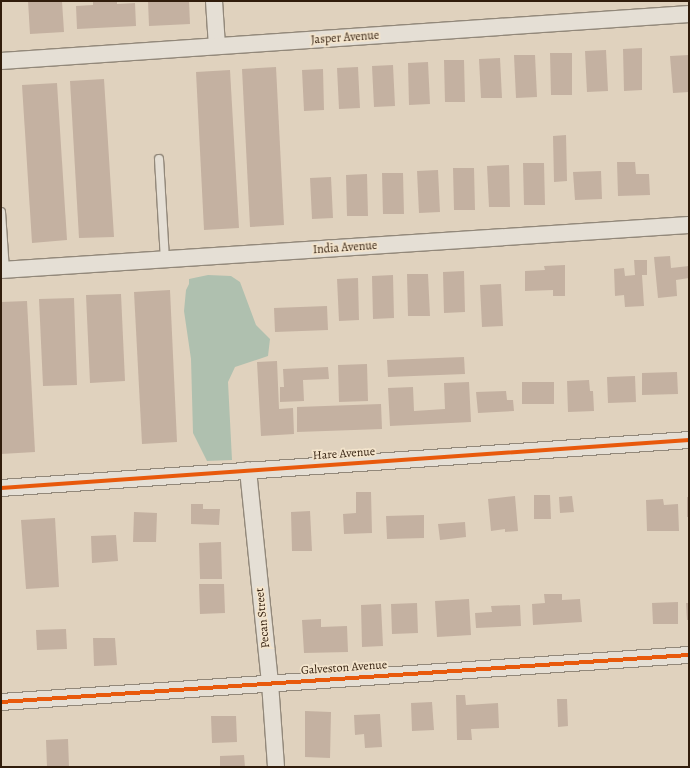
<!DOCTYPE html>
<style>
body{margin:0}
#map{position:relative;width:690px;height:768px;overflow:hidden;background:#e0d2be;font-family:Alegreya,serif}
div>[style]{position:absolute}
[style*='--x']{left:calc(var(--x)*1px);top:calc(var(--y)*1px);width:calc(var(--w)*1px);rotate:calc(var(--a)*1deg)}
.water>*{inset:0;background:#afc0af}
.building>*{inset:0;background:#c4b1a1}
.roads{filter:drop-shadow(1px 0 #92887a) drop-shadow(-1px 0 #92887a) drop-shadow(0 1px #92887a) drop-shadow(0 -1px #92887a)}
.service>*{height:8px;margin:-4px;padding:0 4px;transform-origin:4px;border-radius:4px;background:#e5dfd5}
.minor>*{height:16px;margin:-8px;padding:0 8px;transform-origin:8px;border-radius:8px;background:#e5dfd5}
.cycleway>*{height:4px;margin:-2px;padding:0 2px;transform-origin:2px;border-radius:2px;background:#e8590c}
span{translate:-50% -50%;white-space:nowrap;text-align:center;line-height:1.15;-webkit-text-stroke:3.5px #f3e4cc;paint-order:stroke}
.street-label{font-size:12px;color:#311d0c}
.frame{position:absolute;inset:0;border:2px solid #311d0c;pointer-events:none}
</style>
<div id="map">
<div class="water">
<i style="clip-path:polygon(208px 275px,231px 276px,240px 282px,256px 325px,270px 339px,268px 356px,235px 367px,228px 382px,232px 460px,207px 461px,193px 433px,191px 359px,184px 311px,186px 290px,189px 284px,189px 279px)"></i>
</div>
<div class="building">
<i style="clip-path:polygon(28px 1px,62px 1px,64px 32px,30px 34px)"></i>
<i style="clip-path:polygon(93px 1px,117px 1px,117px 4px,135px 3px,136px 26px,77px 29px,76px 6px,93px 5px)"></i>
<i style="clip-path:polygon(148px 1px,189px 1px,190px 24px,149px 26px)"></i>
<i style="clip-path:polygon(642px 48px,642px 90px,624px 91px,623px 49px)"></i>
<i style="clip-path:polygon(606px 50px,608px 91px,587px 92px,585px 51px)"></i>
<i style="clip-path:polygon(550px 53px,572px 53px,572px 95px,551px 95px)"></i>
<i style="clip-path:polygon(514px 55px,535px 55px,537px 97px,516px 98px)"></i>
<i style="clip-path:polygon(689px 55px,689px 92px,673px 93px,670px 56px)"></i>
<i style="clip-path:polygon(500px 58px,502px 98px,481px 98px,479px 59px)"></i>
<i style="clip-path:polygon(444px 60px,464px 60px,465px 102px,445px 102px)"></i>
<i style="clip-path:polygon(428px 62px,430px 104px,409px 105px,408px 63px)"></i>
<i style="clip-path:polygon(393px 65px,395px 106px,374px 107px,372px 66px)"></i>
<i style="clip-path:polygon(276px 67px,284px 225px,250px 227px,242px 69px)"></i>
<i style="clip-path:polygon(358px 67px,360px 108px,339px 109px,337px 68px)"></i>
<i style="clip-path:polygon(323px 69px,324px 110px,304px 111px,302px 70px)"></i>
<i style="clip-path:polygon(230px 70px,239px 228px,204px 230px,196px 72px)"></i>
<i style="clip-path:polygon(104px 79px,114px 237px,79px 238px,70px 81px)"></i>
<i style="clip-path:polygon(57px 83px,67px 240px,32px 243px,22px 85px)"></i>
<i style="clip-path:polygon(566px 135px,567px 181px,554px 182px,553px 136px)"></i>
<i style="clip-path:polygon(617px 162px,635px 162px,636px 174px,649px 174px,650px 195px,618px 196px)"></i>
<i style="clip-path:polygon(523px 163px,544px 163px,545px 205px,524px 205px)"></i>
<i style="clip-path:polygon(509px 165px,510px 207px,489px 207px,487px 166px)"></i>
<i style="clip-path:polygon(453px 168px,474px 168px,475px 210px,454px 210px)"></i>
<i style="clip-path:polygon(438px 170px,440px 212px,419px 213px,417px 171px)"></i>
<i style="clip-path:polygon(601px 171px,602px 199px,575px 200px,573px 172px)"></i>
<i style="clip-path:polygon(382px 173px,403px 173px,404px 214px,383px 214px)"></i>
<i style="clip-path:polygon(367px 174px,368px 216px,347px 216px,346px 175px)"></i>
<i style="clip-path:polygon(331px 177px,333px 218px,312px 219px,310px 178px)"></i>
<i style="clip-path:polygon(670px 256px,671px 268px,689px 266px,689px 278px,676px 280px,677px 296px,658px 298px,654px 257px)"></i>
<i style="clip-path:polygon(634px 260px,647px 260px,647px 275px,642px 275px,644px 306px,625px 307px,624px 295px,615px 296px,614px 269px,624px 268px,625px 276px,635px 275px)"></i>
<i style="clip-path:polygon(565px 265px,565px 296px,553px 296px,553px 290px,525px 291px,525px 271px,545px 270px,544px 266px)"></i>
<i style="clip-path:polygon(464px 271px,465px 312px,444px 313px,443px 272px)"></i>
<i style="clip-path:polygon(407px 274px,428px 274px,430px 316px,408px 316px)"></i>
<i style="clip-path:polygon(393px 275px,394px 318px,373px 319px,372px 276px)"></i>
<i style="clip-path:polygon(358px 278px,359px 320px,339px 321px,337px 279px)"></i>
<i style="clip-path:polygon(501px 284px,503px 326px,482px 327px,480px 285px)"></i>
<i style="clip-path:polygon(170px 290px,177px 442px,142px 444px,134px 292px)"></i>
<i style="clip-path:polygon(121px 294px,125px 381px,90px 383px,86px 295px)"></i>
<i style="clip-path:polygon(74px 298px,77px 385px,43px 386px,39px 299px)"></i>
<i style="clip-path:polygon(27px 301px,35px 452px,1px 454px,1px 302px)"></i>
<i style="clip-path:polygon(327px 306px,328px 330px,275px 332px,274px 308px)"></i>
<i style="clip-path:polygon(464px 357px,465px 374px,388px 377px,387px 360px)"></i>
<i style="clip-path:polygon(277px 361px,279px 409px,293px 408px,294px 434px,261px 436px,257px 362px)"></i>
<i style="clip-path:polygon(367px 364px,368px 401px,339px 402px,338px 365px)"></i>
<i style="clip-path:polygon(328px 367px,329px 379px,303px 380px,304px 401px,280px 402px,280px 387px,284px 387px,283px 369px)"></i>
<i style="clip-path:polygon(677px 372px,678px 394px,642px 395px,642px 373px)"></i>
<i style="clip-path:polygon(635px 376px,636px 402px,608px 403px,607px 377px)"></i>
<i style="clip-path:polygon(589px 380px,590px 391px,593px 391px,594px 411px,568px 412px,567px 381px)"></i>
<i style="clip-path:polygon(469px 382px,471px 422px,390px 426px,388px 388px,413px 387px,414px 411px,445px 409px,444px 383px)"></i>
<i style="clip-path:polygon(522px 382px,554px 382px,554px 404px,522px 404px)"></i>
<i style="clip-path:polygon(506px 391px,507px 400px,513px 400px,514px 411px,478px 413px,476px 392px)"></i>
<i style="clip-path:polygon(381px 404px,382px 429px,297px 432px,297px 407px)"></i>
<i style="clip-path:polygon(356px 492px,371px 492px,372px 533px,344px 534px,343px 514px,356px 513px)"></i>
<i style="clip-path:polygon(534px 495px,550px 495px,551px 519px,534px 519px)"></i>
<i style="clip-path:polygon(515px 496px,518px 531px,505px 532px,505px 529px,491px 531px,488px 499px)"></i>
<i style="clip-path:polygon(572px 496px,574px 512px,560px 513px,559px 497px)"></i>
<i style="clip-path:polygon(687px 497px,689px 497px,689px 517px,687px 517px)"></i>
<i style="clip-path:polygon(663px 499px,664px 505px,678px 504px,679px 531px,647px 531px,646px 500px)"></i>
<i style="clip-path:polygon(191px 504px,203px 504px,203px 509px,220px 509px,219px 525px,191px 524px)"></i>
<i style="clip-path:polygon(310px 511px,312px 551px,292px 551px,291px 512px)"></i>
<i style="clip-path:polygon(134px 512px,157px 513px,156px 542px,133px 542px)"></i>
<i style="clip-path:polygon(424px 515px,424px 538px,387px 539px,386px 516px)"></i>
<i style="clip-path:polygon(55px 518px,59px 587px,26px 589px,21px 520px)"></i>
<i style="clip-path:polygon(465px 522px,466px 537px,440px 540px,438px 524px)"></i>
<i style="clip-path:polygon(116px 535px,118px 561px,92px 563px,91px 536px)"></i>
<i style="clip-path:polygon(221px 542px,222px 579px,200px 579px,199px 543px)"></i>
<i style="clip-path:polygon(199px 584px,224px 584px,225px 613px,200px 614px)"></i>
<i style="clip-path:polygon(544px 594px,562px 594px,562px 600px,580px 599px,582px 622px,533px 625px,532px 604px,545px 603px)"></i>
<i style="clip-path:polygon(469px 599px,471px 635px,437px 637px,435px 601px)"></i>
<i style="clip-path:polygon(678px 602px,678px 624px,653px 624px,652px 603px)"></i>
<i style="clip-path:polygon(417px 603px,418px 633px,392px 634px,391px 604px)"></i>
<i style="clip-path:polygon(686px 603px,689px 603px,689px 620px,687px 620px)"></i>
<i style="clip-path:polygon(381px 604px,383px 646px,362px 647px,361px 605px)"></i>
<i style="clip-path:polygon(520px 605px,521px 626px,476px 628px,475px 613px,492px 612px,491px 606px)"></i>
<i style="clip-path:polygon(321px 619px,321px 627px,347px 626px,348px 652px,304px 653px,302px 620px)"></i>
<i style="clip-path:polygon(66px 629px,67px 649px,37px 650px,36px 630px)"></i>
<i style="clip-path:polygon(93px 638px,115px 638px,117px 665px,94px 666px)"></i>
<i style="clip-path:polygon(456px 695px,465px 695px,466px 705px,498px 703px,499px 728px,471px 729px,472px 740px,457px 740px)"></i>
<i style="clip-path:polygon(557px 699px,567px 699px,568px 726px,558px 727px)"></i>
<i style="clip-path:polygon(432px 702px,434px 730px,412px 731px,411px 703px)"></i>
<i style="clip-path:polygon(305px 711px,331px 712px,330px 758px,305px 757px)"></i>
<i style="clip-path:polygon(380px 714px,382px 747px,365px 748px,364px 734px,355px 735px,354px 715px)"></i>
<i style="clip-path:polygon(211px 716px,236px 716px,237px 742px,212px 743px)"></i>
<i style="clip-path:polygon(68px 739px,69px 767px,47px 767px,46px 740px)"></i>
<i style="clip-path:polygon(244px 755px,245px 767px,220px 767px,220px 756px)"></i>
</div>
<div class="roads">
<div class="service">
<i style="--x:159;--y:159;--w:101;--a:86.6"></i>
<i style="--x:1;--y:212;--w:58;--a:86.1"></i>
</div>
<div class="minor">
<i style="--x:214;--y:1;--w:45;--a:86.2"></i>
<i style="--x:1;--y:61;--w:690;--a:-3.91"></i>
<i style="--x:1;--y:270;--w:689;--a:-3.74"></i>
<i style="--x:248;--y:470;--w:214;--a:84.1"></i>
<i style="--x:270;--y:683;--w:84;--a:85.9"></i>
<i style="--x:1;--y:488;--w:690;--a:-3.99"></i>
<i style="--x:1;--y:702;--w:690;--a:-3.91"></i>
</div>
</div>
<div class="cycleway">
<i style="--x:1;--y:488;--w:690;--a:-3.99"></i>
<i style="--x:1;--y:702;--w:690;--a:-3.91"></i>
</div>
<div class="street-label">
<span style="left:345px;top:38px;rotate:-4deg">Jasper Avenue</span>
<span style="left:345px;top:248px;rotate:-4deg">India Avenue</span>
<span style="left:344px;top:454px;rotate:-4deg">Hare Avenue</span>
<span style="left:263px;top:618px;rotate:-96deg">Pecan Street</span>
<span style="left:344px;top:668px;rotate:-4deg">Galveston Avenue</span>
</div>
<div class="frame"></div>
</div>
